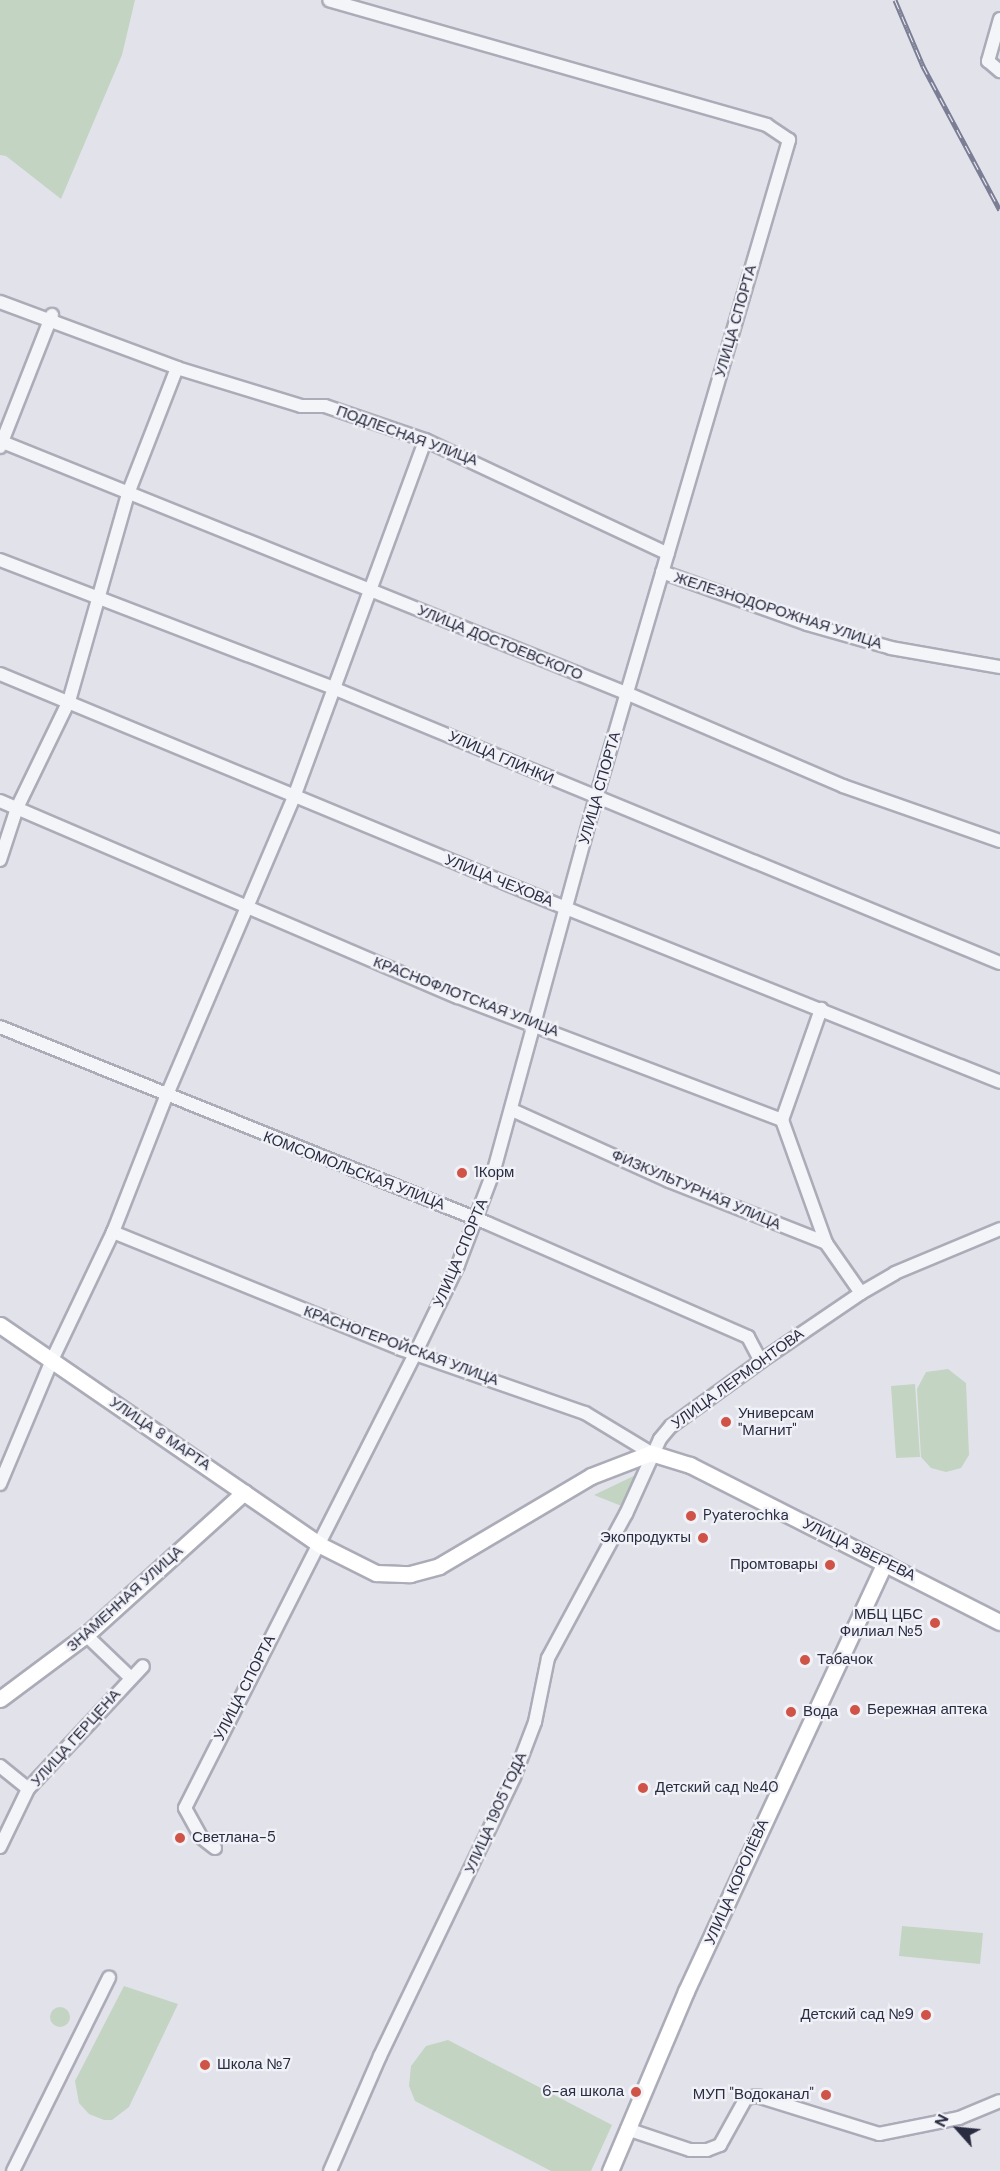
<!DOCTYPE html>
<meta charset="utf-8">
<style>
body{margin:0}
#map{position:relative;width:1000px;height:2171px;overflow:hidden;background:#e2e3ea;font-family:"DM Sans",sans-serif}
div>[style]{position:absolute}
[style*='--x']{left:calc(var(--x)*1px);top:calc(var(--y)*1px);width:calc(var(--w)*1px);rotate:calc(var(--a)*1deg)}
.green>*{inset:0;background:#c3d4c3}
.round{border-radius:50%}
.roads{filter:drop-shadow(2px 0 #abacb8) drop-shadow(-2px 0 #abacb8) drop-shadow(0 2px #abacb8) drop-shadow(0 -2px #abacb8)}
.minor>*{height:12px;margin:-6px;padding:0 6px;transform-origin:6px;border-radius:6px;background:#f4f5f8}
.major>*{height:15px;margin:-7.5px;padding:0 7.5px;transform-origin:7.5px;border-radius:7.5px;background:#fff}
.rail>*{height:5px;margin-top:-2.5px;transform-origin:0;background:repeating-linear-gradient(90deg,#f1f2f7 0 9px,#7b7e94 0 18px);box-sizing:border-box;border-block:2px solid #7b7e94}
.dots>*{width:16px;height:16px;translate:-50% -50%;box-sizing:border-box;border:3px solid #f1f2f7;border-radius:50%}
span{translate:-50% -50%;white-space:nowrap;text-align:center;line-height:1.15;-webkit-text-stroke:4.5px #f1f2f7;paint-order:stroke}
.street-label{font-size:15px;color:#2a2c42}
.poi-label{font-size:15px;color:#2a2c42}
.left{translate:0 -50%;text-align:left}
.right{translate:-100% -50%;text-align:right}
.north{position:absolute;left:928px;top:2099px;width:60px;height:60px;-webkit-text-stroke:4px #f1f2f7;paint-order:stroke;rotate:297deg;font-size:16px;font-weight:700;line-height:24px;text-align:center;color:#2a2c42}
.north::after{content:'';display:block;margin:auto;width:21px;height:27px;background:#2a2c42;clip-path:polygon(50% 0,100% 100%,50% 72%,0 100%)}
</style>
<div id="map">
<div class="green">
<i style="clip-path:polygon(0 0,135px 0,122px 55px,61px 199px,6px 156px,0 155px)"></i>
<i style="clip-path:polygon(948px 1369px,966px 1383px,969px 1455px,961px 1468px,946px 1472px,931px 1468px,921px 1457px,917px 1389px,926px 1372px)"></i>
<i style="clip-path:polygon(915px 1384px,920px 1457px,896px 1458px,891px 1386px)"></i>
<i style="clip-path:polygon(640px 1473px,624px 1507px,594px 1495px)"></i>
<i style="clip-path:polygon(902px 1926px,983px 1933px,980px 1964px,899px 1956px)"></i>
<i style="clip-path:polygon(124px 1986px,178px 2004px,129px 2107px,112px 2120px,104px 2120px,89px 2114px,79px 2103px,75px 2081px)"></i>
<i class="round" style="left:50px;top:2007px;width:20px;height:20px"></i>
<i style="clip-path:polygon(448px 2040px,612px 2125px,591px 2171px,551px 2171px,415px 2101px,409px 2086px,411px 2066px,426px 2046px)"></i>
</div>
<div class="roads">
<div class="minor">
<i style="--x:1000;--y:19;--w:44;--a:105.9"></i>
<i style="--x:988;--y:61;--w:16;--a:40"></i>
<i style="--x:0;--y:302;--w:189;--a:20.4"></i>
<i style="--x:177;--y:368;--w:130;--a:17"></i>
<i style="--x:301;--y:406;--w:24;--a:0"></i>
<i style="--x:325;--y:406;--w:106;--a:18.8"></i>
<i style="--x:425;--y:440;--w:268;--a:25.1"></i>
<i style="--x:0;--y:441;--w:675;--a:21.93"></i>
<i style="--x:626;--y:693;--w:236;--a:23.2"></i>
<i style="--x:843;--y:786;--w:166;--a:19.3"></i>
<i style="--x:0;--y:447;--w:142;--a:-68.5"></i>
<i style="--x:0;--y:560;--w:357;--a:21"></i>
<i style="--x:333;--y:688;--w:721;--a:22.41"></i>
<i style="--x:662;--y:572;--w:154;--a:19.7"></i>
<i style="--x:807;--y:624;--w:87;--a:15.9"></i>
<i style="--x:891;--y:648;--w:111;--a:9.9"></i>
<i style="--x:0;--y:674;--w:615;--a:22.48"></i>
<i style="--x:568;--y:909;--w:465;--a:21.8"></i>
<i style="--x:0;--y:801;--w:498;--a:23.2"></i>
<i style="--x:458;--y:997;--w:347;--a:20.8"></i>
<i style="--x:782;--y:1120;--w:131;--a:70.3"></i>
<i style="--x:0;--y:860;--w:55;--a:-71.9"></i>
<i style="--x:17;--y:808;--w:119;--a:-64.1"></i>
<i style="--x:69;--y:701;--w:218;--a:-74.1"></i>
<i style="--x:129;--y:491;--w:132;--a:-68.7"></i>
<i style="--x:0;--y:1027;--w:525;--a:21.92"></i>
<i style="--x:487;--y:1223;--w:285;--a:23.6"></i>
<i style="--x:748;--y:1337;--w:27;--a:62"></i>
<i style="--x:512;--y:1110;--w:172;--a:24.3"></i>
<i style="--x:669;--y:1181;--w:169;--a:21.5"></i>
<i style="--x:826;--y:1243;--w:61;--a:55"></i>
<i style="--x:782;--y:1120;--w:118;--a:-70.6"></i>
<i style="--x:113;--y:1232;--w:311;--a:22.1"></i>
<i style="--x:401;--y:1349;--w:195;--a:19.2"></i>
<i style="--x:585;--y:1413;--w:77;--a:31.2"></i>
<i style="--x:0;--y:1484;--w:134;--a:-67.2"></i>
<i style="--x:52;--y:1360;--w:142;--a:-64.5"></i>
<i style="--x:113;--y:1232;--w:145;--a:-68.6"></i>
<i style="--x:166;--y:1097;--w:326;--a:-66.9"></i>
<i style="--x:294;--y:797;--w:380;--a:-69.8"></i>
<i style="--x:86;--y:1635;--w:61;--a:43.7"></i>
<i style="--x:0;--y:1766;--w:36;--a:39"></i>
<i style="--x:0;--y:1847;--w:64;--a:-64.2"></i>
<i style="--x:28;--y:1789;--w:168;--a:-46.9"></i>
<i style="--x:215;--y:1848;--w:18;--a:-142"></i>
<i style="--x:201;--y:1837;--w:33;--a:-119"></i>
<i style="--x:185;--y:1808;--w:509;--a:-63.13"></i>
<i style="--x:415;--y:1354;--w:99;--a:-64.2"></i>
<i style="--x:458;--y:1265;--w:102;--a:-69.2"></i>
<i style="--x:494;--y:1170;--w:386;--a:-74.7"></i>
<i style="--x:596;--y:798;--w:686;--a:-73.65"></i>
<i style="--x:789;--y:140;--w:27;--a:-146"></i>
<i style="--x:767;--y:125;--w:455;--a:-164.1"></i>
<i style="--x:627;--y:2129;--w:66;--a:18.4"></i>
<i style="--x:690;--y:2150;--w:17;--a:0"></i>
<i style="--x:707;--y:2150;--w:14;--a:-21"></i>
<i style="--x:720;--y:2145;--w:54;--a:-61"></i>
<i style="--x:746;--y:2098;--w:11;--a:-10"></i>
<i style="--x:757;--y:2096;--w:128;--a:17.3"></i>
<i style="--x:879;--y:2134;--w:82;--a:-11.3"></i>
<i style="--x:959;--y:2118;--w:44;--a:-22.5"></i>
<i style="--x:13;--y:2171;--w:216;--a:-63.6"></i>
<i style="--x:330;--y:2171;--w:125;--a:-66.5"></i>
<i style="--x:380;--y:2056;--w:310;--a:-64.3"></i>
<i style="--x:514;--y:1777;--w:59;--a:-69.1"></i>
<i style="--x:535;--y:1722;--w:65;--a:-78.5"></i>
<i style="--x:548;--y:1658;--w:164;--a:-61.6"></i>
<i style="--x:626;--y:1514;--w:82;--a:-65.6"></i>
<i style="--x:660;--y:1439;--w:17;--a:-50"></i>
<i style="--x:671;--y:1426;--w:111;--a:-35.8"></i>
<i style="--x:761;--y:1361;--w:121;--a:-34.2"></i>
<i style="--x:861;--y:1293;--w:39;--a:-30"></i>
<i style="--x:895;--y:1273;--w:114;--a:-22.7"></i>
</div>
<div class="major">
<i style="--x:0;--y:1325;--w:388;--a:34.5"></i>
<i style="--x:320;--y:1545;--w:63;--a:26.6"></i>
<i style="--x:376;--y:1573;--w:34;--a:2"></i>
<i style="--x:410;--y:1574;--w:30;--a:-15"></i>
<i style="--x:439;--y:1566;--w:177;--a:-30.6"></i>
<i style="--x:591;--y:1476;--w:64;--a:-21"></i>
<i style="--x:651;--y:1453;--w:41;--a:17.1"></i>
<i style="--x:690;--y:1465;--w:347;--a:26.9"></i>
<i style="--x:0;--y:1699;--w:107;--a:-36.7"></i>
<i style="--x:86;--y:1635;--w:213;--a:-42.1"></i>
<i style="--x:610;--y:2171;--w:195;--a:-67.1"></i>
<i style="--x:686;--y:1991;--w:472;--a:-65.1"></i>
</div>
</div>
<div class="rail">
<i style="--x:895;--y:0;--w:72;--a:67"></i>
<i style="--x:923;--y:66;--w:163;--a:61.9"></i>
</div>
<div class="dots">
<i style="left:462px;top:1173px;background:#cf5447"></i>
<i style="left:726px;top:1422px;background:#cf5447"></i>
<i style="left:691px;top:1516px;background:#cf5447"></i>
<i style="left:703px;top:1538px;background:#cf5447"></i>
<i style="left:830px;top:1565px;background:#cf5447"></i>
<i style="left:935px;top:1623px;background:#cf5447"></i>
<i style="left:805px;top:1660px;background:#cf5447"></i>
<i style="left:855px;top:1710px;background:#cf5447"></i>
<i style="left:791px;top:1712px;background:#cf5447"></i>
<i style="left:643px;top:1788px;background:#cf5447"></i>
<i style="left:180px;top:1838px;background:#cf5447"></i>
<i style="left:926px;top:2015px;background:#cf5447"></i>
<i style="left:205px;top:2065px;background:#cf5447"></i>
<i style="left:636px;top:2092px;background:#cf5447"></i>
<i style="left:826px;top:2095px;background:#cf5447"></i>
</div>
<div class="street-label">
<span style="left:736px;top:321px;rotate:-74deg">УЛИЦА СПОРТА</span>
<span style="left:407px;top:436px;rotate:20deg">ПОДЛЕСНАЯ УЛИЦА</span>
<span style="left:778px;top:611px;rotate:18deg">ЖЕЛЕЗНОДОРОЖНАЯ УЛИЦА</span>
<span style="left:500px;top:643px;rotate:22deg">УЛИЦА ДОСТОЕВСКОГО</span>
<span style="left:501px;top:758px;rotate:23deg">УЛИЦА ГЛИНКИ</span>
<span style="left:600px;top:788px;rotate:-74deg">УЛИЦА СПОРТА</span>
<span style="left:499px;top:881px;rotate:22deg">УЛИЦА ЧЕХОВА</span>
<span style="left:466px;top:997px;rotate:21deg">КРАСНОФЛОТСКАЯ УЛИЦА</span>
<span style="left:354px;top:1171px;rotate:21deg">КОМСОМОЛЬСКАЯ УЛИЦА</span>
<span style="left:696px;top:1190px;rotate:23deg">ФИЗКУЛЬТУРНАЯ УЛИЦА</span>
<span style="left:461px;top:1253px;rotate:-67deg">УЛИЦА СПОРТА</span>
<span style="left:401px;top:1346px;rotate:20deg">КРАСНОГЕРОЙСКАЯ УЛИЦА</span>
<span style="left:738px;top:1379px;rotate:-36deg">УЛИЦА ЛЕРМОНТОВА</span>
<span style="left:160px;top:1434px;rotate:34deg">УЛИЦА 8 МАРТА</span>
<span style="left:859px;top:1550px;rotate:26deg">УЛИЦА ЗВЕРЕВА</span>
<span style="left:125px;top:1599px;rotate:-42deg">ЗНАМЕННАЯ УЛИЦА</span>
<span style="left:245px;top:1688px;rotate:-63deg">УЛИЦА СПОРТА</span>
<span style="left:76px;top:1738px;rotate:-48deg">УЛИЦА ГЕРЦЕНА</span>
<span style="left:496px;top:1813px;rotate:-66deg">УЛИЦА 1905 ГОДА</span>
<span style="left:737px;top:1882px;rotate:-66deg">УЛИЦА КОРОЛЁВА</span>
</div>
<div class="poi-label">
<span class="left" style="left:474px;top:1173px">1Корм</span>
<span class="left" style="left:738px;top:1422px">Универсам<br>"Магнит"</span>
<span class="left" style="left:703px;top:1516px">Pyaterochka</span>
<span class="right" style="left:691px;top:1538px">Экопродукты</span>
<span class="right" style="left:818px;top:1565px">Промтовары</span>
<span class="right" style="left:923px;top:1623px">МБЦ ЦБС<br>Филиал №5</span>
<span class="left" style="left:817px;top:1660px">Табачок</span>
<span class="left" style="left:867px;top:1710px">Бережная аптека</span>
<span class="left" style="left:803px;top:1712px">Вода</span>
<span class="left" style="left:655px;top:1788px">Детский сад №40</span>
<span class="left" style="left:192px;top:1838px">Светлана-5</span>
<span class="right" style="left:914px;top:2015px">Детский сад №9</span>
<span class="left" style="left:217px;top:2065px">Школа №7</span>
<span class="right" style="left:624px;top:2092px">6-ая школа</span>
<span class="right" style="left:814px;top:2095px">МУП "Водоканал"</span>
</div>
<div class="north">N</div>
</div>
